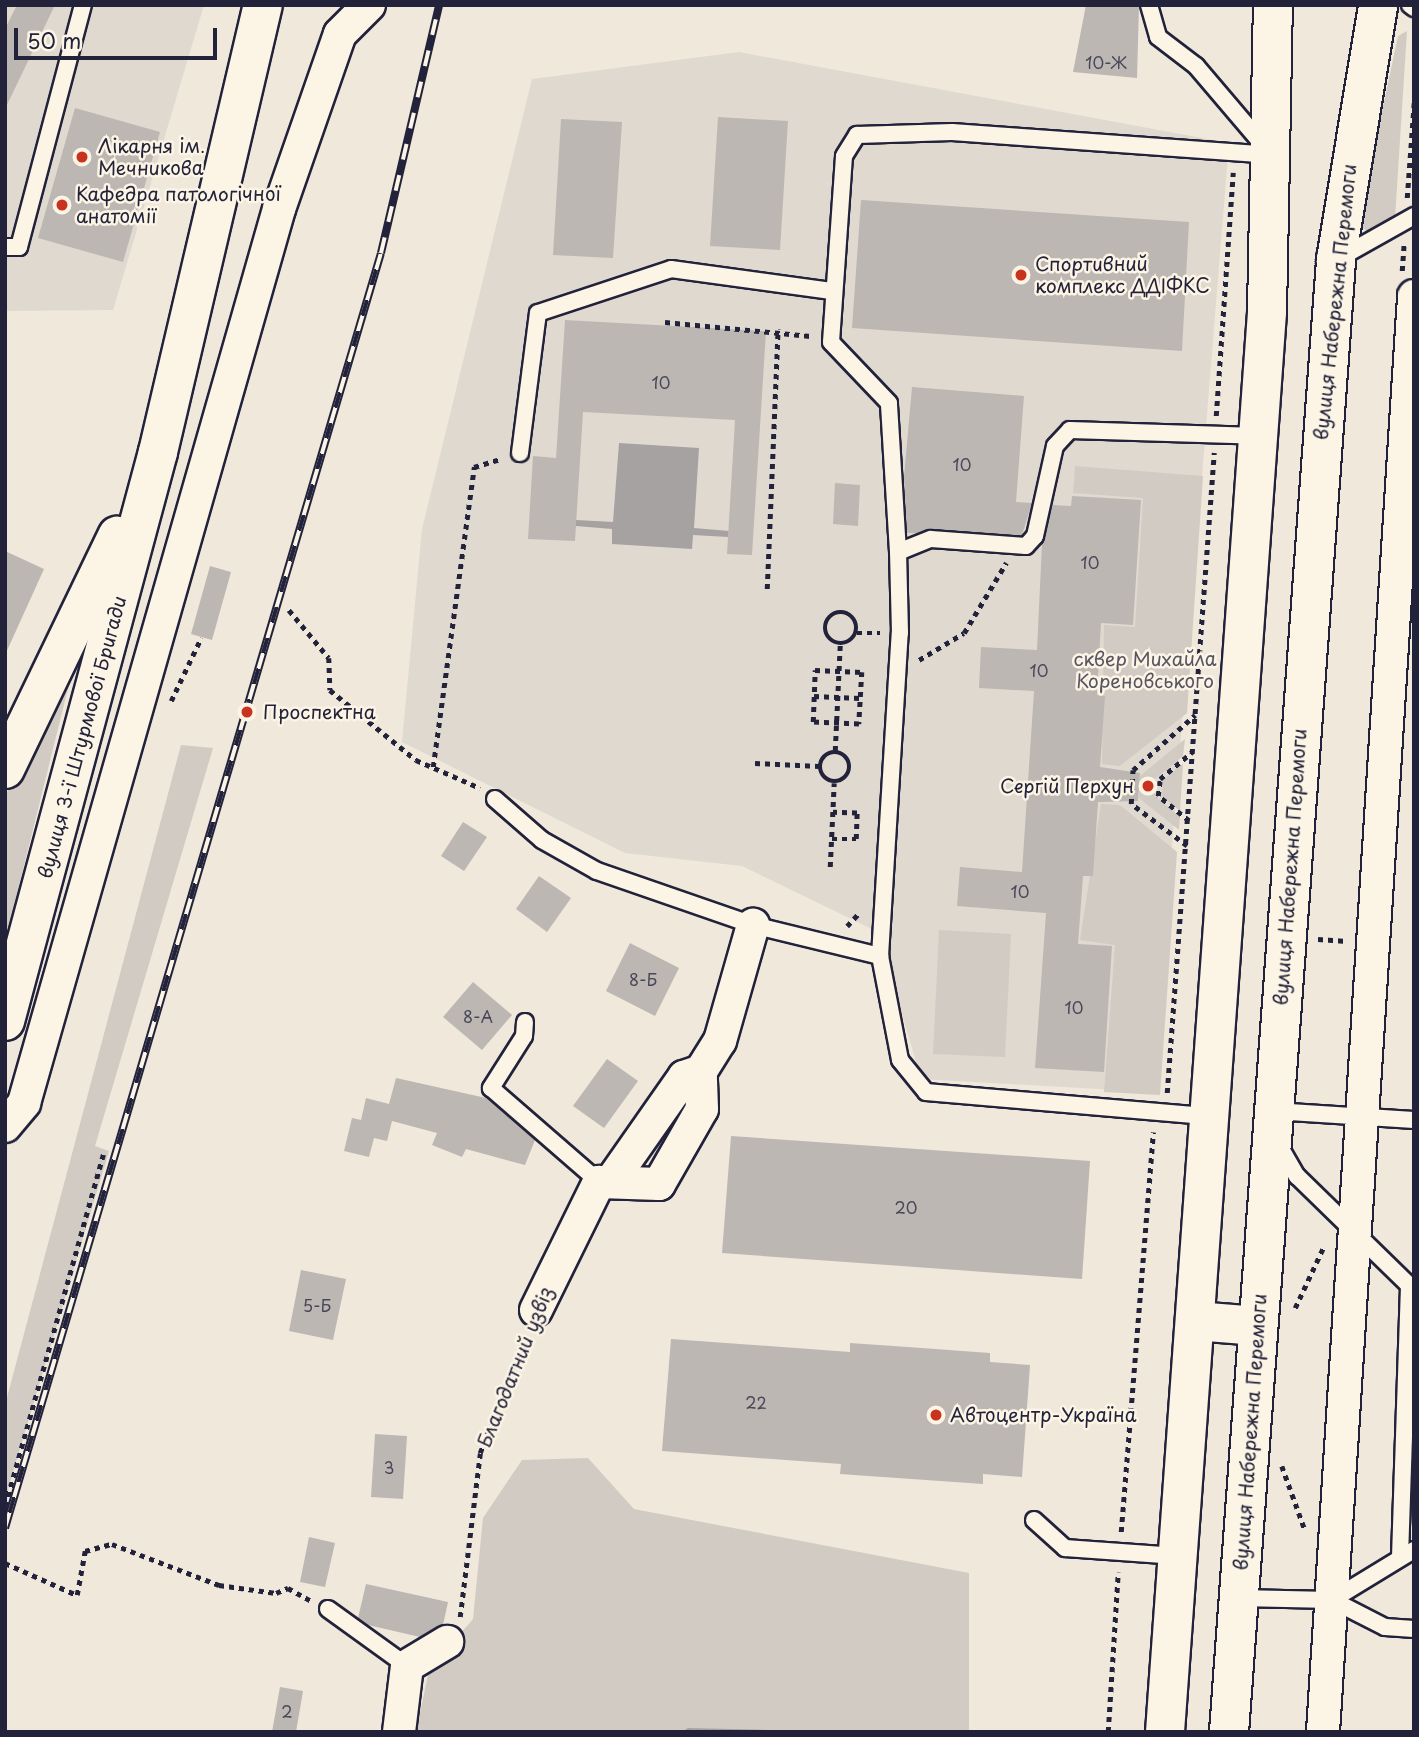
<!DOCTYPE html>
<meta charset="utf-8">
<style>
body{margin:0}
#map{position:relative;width:1419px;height:1737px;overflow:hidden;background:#efe8db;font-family:"Playpen Sans",sans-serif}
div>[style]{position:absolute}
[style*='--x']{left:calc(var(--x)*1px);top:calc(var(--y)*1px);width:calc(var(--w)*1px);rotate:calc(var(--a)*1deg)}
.built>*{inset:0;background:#e0d9cf}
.green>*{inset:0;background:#d1cbc3}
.water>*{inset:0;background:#a6a2a2}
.building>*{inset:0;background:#bcb7b3}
.path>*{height:4.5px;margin-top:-2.25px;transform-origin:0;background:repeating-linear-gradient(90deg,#22223b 0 5px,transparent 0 10px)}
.path>.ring{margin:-2.25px;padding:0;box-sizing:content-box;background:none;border:4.5px solid #22223b;border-radius:50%}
.roads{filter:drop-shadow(2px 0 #22223b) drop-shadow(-2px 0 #22223b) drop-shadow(0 2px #22223b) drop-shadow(0 -2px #22223b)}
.lane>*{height:16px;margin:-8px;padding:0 8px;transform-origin:8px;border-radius:8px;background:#fcf5e5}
.street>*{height:32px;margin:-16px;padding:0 16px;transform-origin:16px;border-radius:16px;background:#fcf5e5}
.secondary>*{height:38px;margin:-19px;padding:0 19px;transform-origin:19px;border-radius:19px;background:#fcf5e5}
.primary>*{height:38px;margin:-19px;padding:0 19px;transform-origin:19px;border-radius:19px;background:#fcf5e5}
.rail>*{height:8px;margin-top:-4px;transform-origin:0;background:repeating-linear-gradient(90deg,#fcf5e5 0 16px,#22223b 0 32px);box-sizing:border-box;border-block:2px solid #22223b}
.dots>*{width:19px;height:19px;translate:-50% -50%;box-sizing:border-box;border:4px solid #fcf5e5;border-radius:50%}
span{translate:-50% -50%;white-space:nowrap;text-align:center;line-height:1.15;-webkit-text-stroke:5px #fcf5e5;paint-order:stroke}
.number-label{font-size:16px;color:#484759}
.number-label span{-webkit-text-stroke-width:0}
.poi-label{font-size:19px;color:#22223b}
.left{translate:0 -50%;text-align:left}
.right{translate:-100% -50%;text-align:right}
.street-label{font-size:19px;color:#22223b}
.park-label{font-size:19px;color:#575564}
.frame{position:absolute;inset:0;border:7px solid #22223b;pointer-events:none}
.scale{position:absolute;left:14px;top:28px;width:203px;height:32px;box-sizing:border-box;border:4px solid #22223b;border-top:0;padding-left:9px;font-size:21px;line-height:24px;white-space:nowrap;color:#22223b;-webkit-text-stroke:5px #fcf5e5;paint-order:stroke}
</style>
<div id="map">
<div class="built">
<i style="clip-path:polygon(5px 5px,204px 5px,113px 310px,5px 311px)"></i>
<i style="clip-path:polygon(739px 52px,1229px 143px,1152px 1092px,921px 1079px,878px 932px,742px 866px,625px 853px,402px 742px,422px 529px,532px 79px)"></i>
</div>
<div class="green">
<i style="clip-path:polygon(1407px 31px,1395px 218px,1368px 233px,1362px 227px,1363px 201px,1398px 36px)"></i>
<i style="clip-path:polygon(1075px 466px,1203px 476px,1187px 713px,1120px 766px,1102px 764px,1104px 625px,1135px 627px,1143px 498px,1073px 493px)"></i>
<i style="clip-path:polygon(87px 612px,5px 942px,5px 797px)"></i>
<i style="clip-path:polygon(1185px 739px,1183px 756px,1155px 779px,1155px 796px,1180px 817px,1179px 830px,1139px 798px,1140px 776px)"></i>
<i style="clip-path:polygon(181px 745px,213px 748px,95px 1146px,109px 1151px,5px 1499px,5px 1405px)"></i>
<i style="clip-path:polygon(1183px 764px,1180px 811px,1162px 796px,1163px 780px)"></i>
<i style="clip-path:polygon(1101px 804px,1120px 805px,1177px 852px,1160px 1095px,1104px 1092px,1115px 945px,1080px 940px)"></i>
<i style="clip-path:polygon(939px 930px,1011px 934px,1005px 1057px,933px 1054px)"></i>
<i style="clip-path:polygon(588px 1458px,634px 1509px,969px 1573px,969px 1732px,416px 1732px,429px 1670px,473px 1619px,483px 1518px,522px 1460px)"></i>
</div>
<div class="water">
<i style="clip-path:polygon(619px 443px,699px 448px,694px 528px,729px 531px,728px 537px,693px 535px,692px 549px,612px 544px,612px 529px,576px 526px,576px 520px,613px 522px)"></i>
<i style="clip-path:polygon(688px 1728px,770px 1730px,771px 1732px,681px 1732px)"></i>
</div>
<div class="building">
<i style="clip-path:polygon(17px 5px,55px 5px,5px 109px,5px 29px)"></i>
<i style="clip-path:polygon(1086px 5px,1139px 5px,1137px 78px,1073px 72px)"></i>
<i style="clip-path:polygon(75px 108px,160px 132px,123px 262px,38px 238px)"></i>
<i style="clip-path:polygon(718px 117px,788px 121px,780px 250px,710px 246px)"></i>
<i style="clip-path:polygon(561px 119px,622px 122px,613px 258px,553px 255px)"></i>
<i style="clip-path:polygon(861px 200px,1189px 222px,1182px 351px,852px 328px)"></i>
<i style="clip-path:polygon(565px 320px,766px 331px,752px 555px,727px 554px,735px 420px,583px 412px,575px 541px,528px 539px,533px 456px,556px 458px)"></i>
<i style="clip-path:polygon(912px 387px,1024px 396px,1016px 502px,1032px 503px,1022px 535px,907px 533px,904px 477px)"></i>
<i style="clip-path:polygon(835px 483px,860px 485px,858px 526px,833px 524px)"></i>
<i style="clip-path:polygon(1072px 496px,1141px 500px,1133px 625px,1101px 623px,1097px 695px,1105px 696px,1100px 767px,1140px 773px,1138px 801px,1098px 802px,1093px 876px,1083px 876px,1078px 944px,1112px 946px,1104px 1072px,1035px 1068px,1046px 913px,957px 906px,960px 867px,1022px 872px,1034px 691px,979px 688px,981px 647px,1037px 650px,1042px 544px,1053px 505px,1071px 506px)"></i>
<i style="clip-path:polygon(5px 551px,44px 569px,5px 655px)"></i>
<i style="clip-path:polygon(210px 566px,231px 572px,212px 640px,191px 634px)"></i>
<i style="clip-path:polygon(463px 822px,487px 837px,464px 871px,441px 856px)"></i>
<i style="clip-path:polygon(539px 876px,571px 898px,547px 932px,516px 909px)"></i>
<i style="clip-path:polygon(630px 943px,679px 968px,655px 1016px,606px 991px)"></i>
<i style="clip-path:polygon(473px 982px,512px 1015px,482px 1050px,443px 1017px)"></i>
<i style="clip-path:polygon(607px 1059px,638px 1081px,604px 1128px,573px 1106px)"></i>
<i style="clip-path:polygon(396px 1078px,486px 1098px,535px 1140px,525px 1165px,466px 1149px,462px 1157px,432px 1145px,437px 1133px,392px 1121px,387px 1141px,374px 1138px,369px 1157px,344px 1151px,352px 1118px,361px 1120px,366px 1098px,389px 1104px)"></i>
<i style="clip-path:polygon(731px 1136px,1090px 1161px,1082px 1279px,722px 1253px)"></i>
<i style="clip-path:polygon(301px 1270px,346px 1279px,333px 1340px,289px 1331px)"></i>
<i style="clip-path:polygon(671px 1339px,850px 1352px,850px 1343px,908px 1347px,990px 1353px,990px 1362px,1030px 1365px,1022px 1477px,983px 1474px,983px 1484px,840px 1474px,841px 1464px,662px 1451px)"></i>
<i style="clip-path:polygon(375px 1434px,407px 1436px,403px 1499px,371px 1497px)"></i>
<i style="clip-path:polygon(309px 1537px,335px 1543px,325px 1587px,300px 1582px)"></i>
<i style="clip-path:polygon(366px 1584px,448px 1602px,443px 1625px,420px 1637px,368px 1625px,358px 1618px)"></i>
<i style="clip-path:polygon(280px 1687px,303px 1691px,296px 1732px,272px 1732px)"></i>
</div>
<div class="path">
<i style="--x:1407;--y:198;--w:96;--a:-85.8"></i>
<i style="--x:1402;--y:271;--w:26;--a:-86"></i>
<i style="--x:665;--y:322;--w:146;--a:5.5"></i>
<i style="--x:1216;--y:416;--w:244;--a:-86"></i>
<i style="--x:767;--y:589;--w:260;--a:-87.6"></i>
<i style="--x:289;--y:610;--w:62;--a:50.2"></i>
<i style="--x:329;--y:658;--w:32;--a:88"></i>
<i style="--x:330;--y:690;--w:111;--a:39.1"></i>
<i style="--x:416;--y:760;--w:70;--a:23.6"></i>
<i class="ring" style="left:825px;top:612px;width:27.5px;height:27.5px"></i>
<i style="--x:857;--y:633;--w:23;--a:0"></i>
<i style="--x:919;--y:660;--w:52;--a:-31"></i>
<i style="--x:964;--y:633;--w:82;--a:-59"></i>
<i style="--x:815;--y:670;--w:47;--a:2.4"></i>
<i style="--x:862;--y:672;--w:52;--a:93.3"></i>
<i style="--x:859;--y:724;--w:46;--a:-177.5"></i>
<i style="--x:813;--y:722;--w:52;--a:-87.8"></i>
<i style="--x:814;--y:696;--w:46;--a:2.5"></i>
<i style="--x:171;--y:701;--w:70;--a:-64.5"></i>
<i style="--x:835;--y:751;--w:107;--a:-87.3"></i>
<i class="ring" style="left:820px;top:752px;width:25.5px;height:25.5px"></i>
<i style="--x:755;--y:763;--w:64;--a:2.7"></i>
<i style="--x:433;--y:767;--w:303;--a:-82.2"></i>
<i style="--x:474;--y:467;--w:28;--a:-17"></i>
<i style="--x:1189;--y:821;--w:40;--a:-141"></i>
<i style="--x:1158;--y:796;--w:17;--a:-83"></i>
<i style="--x:1160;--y:779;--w:42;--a:-40.2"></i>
<i style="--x:832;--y:839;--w:24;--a:0"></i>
<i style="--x:856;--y:839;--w:26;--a:-88"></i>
<i style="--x:857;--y:813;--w:24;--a:-178"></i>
<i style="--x:1187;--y:846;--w:70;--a:-143.1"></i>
<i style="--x:1131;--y:804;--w:34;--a:-87"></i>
<i style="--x:1133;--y:770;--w:83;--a:-41.6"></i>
<i style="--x:830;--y:867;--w:84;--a:-87.3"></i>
<i style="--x:847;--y:926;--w:19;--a:-47"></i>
<i style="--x:1318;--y:939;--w:29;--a:4"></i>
<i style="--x:1167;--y:1093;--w:642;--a:-85.8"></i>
<i style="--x:1295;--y:1308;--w:68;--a:-64.9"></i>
<i style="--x:1282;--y:1466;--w:68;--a:70.2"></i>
<i style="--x:5;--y:1506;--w:365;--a:-74.4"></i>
<i style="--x:1121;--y:1532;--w:401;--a:-85.4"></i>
<i style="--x:5;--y:1563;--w:79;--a:24"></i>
<i style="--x:77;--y:1595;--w:45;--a:-79.7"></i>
<i style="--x:85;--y:1551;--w:28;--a:-15"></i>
<i style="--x:112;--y:1544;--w:115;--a:21"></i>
<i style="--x:219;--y:1585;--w:58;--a:8"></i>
<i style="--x:276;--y:1593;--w:13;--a:-23"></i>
<i style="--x:288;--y:1588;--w:26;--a:29"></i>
<i style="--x:460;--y:1617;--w:165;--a:-83"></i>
<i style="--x:480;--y:1453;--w:126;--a:-69.1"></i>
<i style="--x:1108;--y:1732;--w:160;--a:-86.4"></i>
</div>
<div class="roads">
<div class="lane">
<i style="--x:1149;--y:5;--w:33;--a:74"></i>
<i style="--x:1158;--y:37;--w:48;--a:37.3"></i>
<i style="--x:1196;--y:66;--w:105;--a:49.6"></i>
<i style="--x:1410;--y:5;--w:5;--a:37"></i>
<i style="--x:5;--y:247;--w:14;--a:0"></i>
<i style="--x:19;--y:247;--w:250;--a:-75.2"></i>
<i style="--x:1341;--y:257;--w:84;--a:-29.3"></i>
<i style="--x:520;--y:453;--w:141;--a:-82.7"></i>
<i style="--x:538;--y:313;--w:140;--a:-18.3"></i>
<i style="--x:671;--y:269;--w:162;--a:7.8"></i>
<i style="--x:898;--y:552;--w:35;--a:-22"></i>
<i style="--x:931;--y:539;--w:95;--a:4.2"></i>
<i style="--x:1026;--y:546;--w:13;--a:-48"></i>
<i style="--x:1035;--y:536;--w:92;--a:-77.5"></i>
<i style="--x:1055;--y:446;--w:22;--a:-47"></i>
<i style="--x:1070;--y:430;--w:187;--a:1.8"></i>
<i style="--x:495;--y:799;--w:62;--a:41.1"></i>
<i style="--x:542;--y:840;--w:63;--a:29.4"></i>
<i style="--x:597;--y:871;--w:165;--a:19.1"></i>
<i style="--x:753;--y:925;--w:131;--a:13.7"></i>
<i style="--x:880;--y:956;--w:106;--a:79.1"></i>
<i style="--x:900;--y:1060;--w:41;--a:50.9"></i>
<i style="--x:926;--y:1092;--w:283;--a:4.9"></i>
<i style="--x:880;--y:956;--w:324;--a:-86.5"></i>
<i style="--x:900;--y:633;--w:81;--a:-91.4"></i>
<i style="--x:898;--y:552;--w:149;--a:-93.5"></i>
<i style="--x:889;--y:403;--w:84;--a:-133.6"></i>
<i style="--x:831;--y:342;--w:186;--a:-86"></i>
<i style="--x:844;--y:156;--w:25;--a:-58"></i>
<i style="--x:857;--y:135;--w:95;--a:-1.8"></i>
<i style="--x:952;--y:132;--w:321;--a:4.1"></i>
<i style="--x:525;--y:1022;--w:14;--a:94"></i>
<i style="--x:524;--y:1036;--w:62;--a:122.4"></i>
<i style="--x:491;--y:1088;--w:143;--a:41"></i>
<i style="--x:1274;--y:1111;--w:140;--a:3.7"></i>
<i style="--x:1280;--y:1147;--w:34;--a:60"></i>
<i style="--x:1297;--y:1176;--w:163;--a:44.3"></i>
<i style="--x:1034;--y:1520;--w:42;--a:42.1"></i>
<i style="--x:1065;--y:1548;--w:112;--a:4.1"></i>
<i style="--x:1400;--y:1557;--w:269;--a:-88.1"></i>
<i style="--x:1238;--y:1598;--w:94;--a:1.2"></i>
<i style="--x:1332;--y:1600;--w:59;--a:27"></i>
<i style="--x:1385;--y:1627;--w:29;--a:4"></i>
<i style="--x:1332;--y:1600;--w:96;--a:-31.4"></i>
<i style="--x:328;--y:1609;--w:97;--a:35.8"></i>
</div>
<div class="street">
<i style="--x:5;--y:1126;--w:30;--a:-50"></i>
<i style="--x:24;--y:1103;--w:930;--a:-74.08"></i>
<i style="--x:279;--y:209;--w:185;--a:-70.8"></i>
<i style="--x:340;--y:34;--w:41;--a:-45"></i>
<i style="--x:612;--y:1180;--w:126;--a:-55"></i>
<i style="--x:684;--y:1077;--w:18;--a:-19"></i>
<i style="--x:536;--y:1310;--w:143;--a:-63.8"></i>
<i style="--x:599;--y:1182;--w:60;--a:1.9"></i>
<i style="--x:659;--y:1184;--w:86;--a:-60.2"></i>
<i style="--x:702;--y:1109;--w:38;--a:-92"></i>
<i style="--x:701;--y:1071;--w:36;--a:-58"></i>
<i style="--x:720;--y:1041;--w:121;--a:-74.1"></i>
<i style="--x:399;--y:1732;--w:66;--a:-83.1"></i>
<i style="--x:407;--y:1666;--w:47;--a:-31"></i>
<i style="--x:1323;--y:1732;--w:1439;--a:-86.37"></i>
</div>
<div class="secondary">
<i style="--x:5;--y:769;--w:259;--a:-64.3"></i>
<i style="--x:5;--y:1021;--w:589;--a:-74.95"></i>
<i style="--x:158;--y:452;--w:459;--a:-76.8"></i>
</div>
<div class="primary">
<i style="--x:1195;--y:1321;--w:63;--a:4.5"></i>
<i style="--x:1165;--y:1732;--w:1424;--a:-85.89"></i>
<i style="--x:1267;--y:312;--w:307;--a:-88.9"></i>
<i style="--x:1229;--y:1732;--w:1476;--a:-85.84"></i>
<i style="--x:1336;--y:260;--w:258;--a:-80.6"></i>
</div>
</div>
<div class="rail">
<i style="--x:5;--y:1528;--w:1329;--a:-73.57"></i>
<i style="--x:381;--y:253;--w:255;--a:-76.8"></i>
</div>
<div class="dots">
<i style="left:82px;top:157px;background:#c8321e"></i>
<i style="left:62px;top:205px;background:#c8321e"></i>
<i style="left:1021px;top:275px;background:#c8321e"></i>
<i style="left:247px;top:712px;background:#c8321e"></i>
<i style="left:1148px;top:786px;background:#c8321e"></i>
<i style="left:936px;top:1415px;background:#c8321e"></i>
</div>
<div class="number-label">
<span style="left:1106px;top:62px">10-Ж</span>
<span style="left:661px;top:382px">10</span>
<span style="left:962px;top:464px">10</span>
<span style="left:1090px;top:562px">10</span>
<span style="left:1039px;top:670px">10</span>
<span style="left:1020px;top:891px">10</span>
<span style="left:643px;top:979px">8-Б</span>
<span style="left:1074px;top:1007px">10</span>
<span style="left:478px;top:1016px">8-А</span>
<span style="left:906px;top:1207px">20</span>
<span style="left:317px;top:1305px">5-Б</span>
<span style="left:756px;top:1402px">22</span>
<span style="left:389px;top:1467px">3</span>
<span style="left:287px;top:1711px">2</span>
</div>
<div class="poi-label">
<span class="left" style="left:98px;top:157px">Лікарня ім.<br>Мечникова</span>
<span class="left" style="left:76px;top:205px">Кафедра патологічної<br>анатомії</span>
<span class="left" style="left:1035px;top:275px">Спортивний<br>комплекс ДДІФКС</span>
<span class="left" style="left:263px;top:712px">Проспектна</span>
<span class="right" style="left:1134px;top:786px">Сергій Перхун</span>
<span class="left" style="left:950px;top:1415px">Автоцентр-Україна</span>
</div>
<div class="street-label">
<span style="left:1335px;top:302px;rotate:-84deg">вулиця Набережна Перемоги</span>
<span style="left:82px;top:737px;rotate:-75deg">вулиця 3-ї Штурмової Бригади</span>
<span style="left:1290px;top:867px;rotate:-86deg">вулиця Набережна Перемоги</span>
<span style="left:515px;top:1367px;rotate:-68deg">Благодатний узвіз</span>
<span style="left:1250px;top:1432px;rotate:-86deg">вулиця Набережна Перемоги</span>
</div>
<div class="park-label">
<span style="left:1145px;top:670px">сквер Михайла<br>Кореновського</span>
</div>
<div class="frame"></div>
<div class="scale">50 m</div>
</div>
